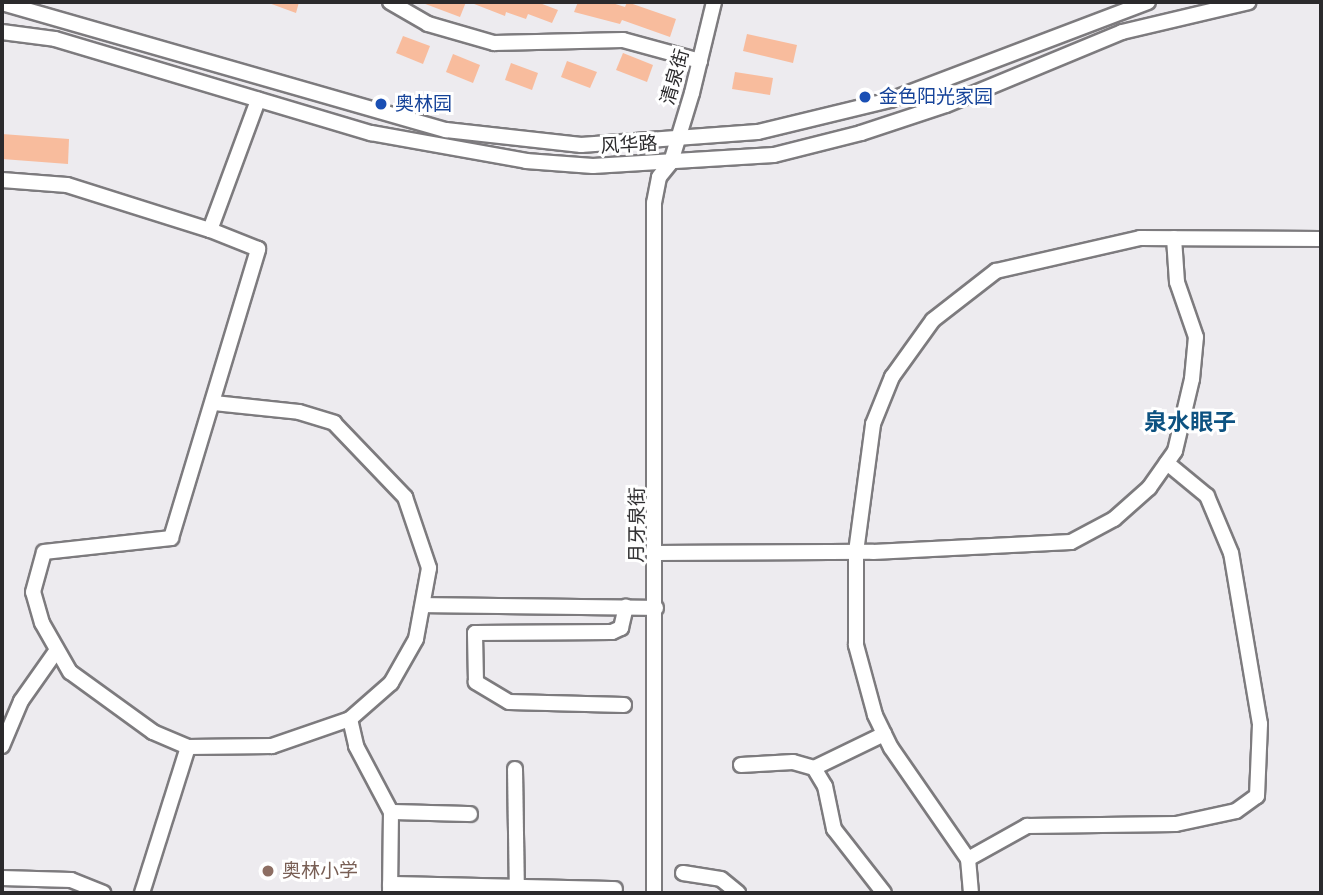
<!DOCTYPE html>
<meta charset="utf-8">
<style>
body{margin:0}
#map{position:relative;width:1323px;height:895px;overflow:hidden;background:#edebef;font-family:Quicksand,"Noto Sans SC",sans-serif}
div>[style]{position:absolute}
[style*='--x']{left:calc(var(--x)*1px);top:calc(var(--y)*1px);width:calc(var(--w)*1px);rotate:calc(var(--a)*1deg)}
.building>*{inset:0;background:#f8bc9d}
.roads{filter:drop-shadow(2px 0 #7d7b7e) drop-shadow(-2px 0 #7d7b7e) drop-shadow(0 2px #7d7b7e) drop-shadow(0 -2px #7d7b7e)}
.minor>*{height:14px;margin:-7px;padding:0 7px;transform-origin:7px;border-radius:7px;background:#fff}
.dots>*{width:19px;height:19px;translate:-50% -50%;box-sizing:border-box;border:4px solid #fff;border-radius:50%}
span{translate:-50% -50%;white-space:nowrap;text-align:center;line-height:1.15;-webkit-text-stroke:6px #fff;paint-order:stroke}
.street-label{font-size:19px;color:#2b2a2c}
.transit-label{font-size:19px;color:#164399}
.left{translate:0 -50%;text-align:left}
.education-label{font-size:19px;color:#785e54}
.quarter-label{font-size:23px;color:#0d5281;font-weight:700}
.frame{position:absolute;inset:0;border:4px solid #2b2a2c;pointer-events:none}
</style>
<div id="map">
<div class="building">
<i style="clip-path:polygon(266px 2px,299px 2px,296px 13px)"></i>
<i style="clip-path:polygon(420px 2px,466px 2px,460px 17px)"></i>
<i style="clip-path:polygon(469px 2px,537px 2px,558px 10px,552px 23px,528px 14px,526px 19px,506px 12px,505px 16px)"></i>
<i style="clip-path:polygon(578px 2px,609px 2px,625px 7px,627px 2px,676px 19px,670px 37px,622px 20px,620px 24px,574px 12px)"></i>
<i style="clip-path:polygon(747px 34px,797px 45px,793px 63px,743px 51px)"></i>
<i style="clip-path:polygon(403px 36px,430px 46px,423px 64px,396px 53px)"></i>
<i style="clip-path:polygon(623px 53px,653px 65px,647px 82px,616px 70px)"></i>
<i style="clip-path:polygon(453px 54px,480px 65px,473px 83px,446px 72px)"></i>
<i style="clip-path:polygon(567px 61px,597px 72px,590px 88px,561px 77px)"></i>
<i style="clip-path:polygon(511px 63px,538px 73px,532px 90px,505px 80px)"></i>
<i style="clip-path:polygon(735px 72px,773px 78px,770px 95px,732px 89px)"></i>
<i style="clip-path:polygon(2px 134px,69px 139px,68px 164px,2px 159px)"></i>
</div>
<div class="roads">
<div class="minor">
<i style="--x:390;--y:2;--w:44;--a:30.1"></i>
<i style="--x:428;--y:24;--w:69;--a:16.1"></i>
<i style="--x:494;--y:43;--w:129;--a:-1.3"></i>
<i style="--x:623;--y:40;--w:80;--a:15.3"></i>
<i style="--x:2;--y:3;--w:462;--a:16"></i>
<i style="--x:446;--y:130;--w:136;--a:6.3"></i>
<i style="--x:581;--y:145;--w:177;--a:-4.2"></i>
<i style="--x:758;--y:132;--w:136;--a:-13.6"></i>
<i style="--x:890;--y:100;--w:276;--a:-20.8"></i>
<i style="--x:2;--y:32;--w:53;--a:7.5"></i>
<i style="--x:55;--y:39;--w:330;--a:16.6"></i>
<i style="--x:371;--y:133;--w:158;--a:10.2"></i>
<i style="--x:526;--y:161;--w:67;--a:4.3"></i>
<i style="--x:593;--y:166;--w:181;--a:-3.5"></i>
<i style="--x:774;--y:155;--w:90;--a:-14.2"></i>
<i style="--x:861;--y:133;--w:89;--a:-18.2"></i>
<i style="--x:946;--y:105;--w:191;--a:-22.5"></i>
<i style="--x:1122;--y:32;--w:130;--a:-13.3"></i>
<i style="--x:2;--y:180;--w:65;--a:4.4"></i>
<i style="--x:67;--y:185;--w:150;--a:17.5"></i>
<i style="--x:214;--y:403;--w:85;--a:6"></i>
<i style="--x:299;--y:412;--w:37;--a:17"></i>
<i style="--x:334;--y:423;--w:103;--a:46.2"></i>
<i style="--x:405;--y:497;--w:75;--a:71.3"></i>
<i style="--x:429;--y:568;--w:72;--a:100.4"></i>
<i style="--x:416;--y:639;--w:51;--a:119.6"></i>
<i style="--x:391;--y:683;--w:55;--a:138.7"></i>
<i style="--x:350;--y:719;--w:83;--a:160.9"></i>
<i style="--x:272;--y:746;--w:84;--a:179.3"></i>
<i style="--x:188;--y:747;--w:38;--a:-157"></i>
<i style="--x:153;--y:732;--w:102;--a:-144.1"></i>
<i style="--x:70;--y:672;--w:56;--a:-119.7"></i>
<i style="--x:42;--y:623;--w:32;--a:-106"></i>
<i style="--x:33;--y:592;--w:41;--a:-74.6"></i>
<i style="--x:44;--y:552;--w:128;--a:-6.3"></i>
<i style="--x:171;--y:538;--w:302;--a:-73.2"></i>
<i style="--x:258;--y:249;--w:52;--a:-158.4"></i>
<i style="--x:210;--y:230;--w:139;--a:-69.7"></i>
<i style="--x:656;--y:553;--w:217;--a:-0.3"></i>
<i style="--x:873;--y:552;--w:198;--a:-2.9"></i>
<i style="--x:1071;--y:542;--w:49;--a:-28.1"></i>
<i style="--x:1114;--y:519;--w:47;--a:-41.5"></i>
<i style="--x:1149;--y:488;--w:45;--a:-54.9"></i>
<i style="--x:1175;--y:451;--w:74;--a:-76.7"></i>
<i style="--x:1192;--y:379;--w:42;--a:-84.6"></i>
<i style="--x:1196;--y:337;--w:58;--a:-109.1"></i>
<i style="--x:1177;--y:282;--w:44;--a:-93.9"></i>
<i style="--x:424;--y:605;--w:232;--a:0.7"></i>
<i style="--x:624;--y:705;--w:115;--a:-178.5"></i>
<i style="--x:509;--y:702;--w:39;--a:-149"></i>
<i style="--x:476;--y:682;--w:49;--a:-91.2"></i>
<i style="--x:475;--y:633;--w:137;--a:-0.4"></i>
<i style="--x:612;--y:632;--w:10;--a:-24"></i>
<i style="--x:621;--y:628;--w:22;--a:-77"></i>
<i style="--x:350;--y:719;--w:28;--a:77"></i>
<i style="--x:356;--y:746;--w:75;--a:62.1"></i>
<i style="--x:391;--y:812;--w:79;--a:90.7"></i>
<i style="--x:2;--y:746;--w:49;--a:-67.1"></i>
<i style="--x:21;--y:701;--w:62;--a:-54.8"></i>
<i style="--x:741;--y:765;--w:52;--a:-3.3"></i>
<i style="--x:793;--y:762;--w:22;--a:16"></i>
<i style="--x:814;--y:768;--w:21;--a:59"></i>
<i style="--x:825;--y:786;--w:44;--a:78.2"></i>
<i style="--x:834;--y:829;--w:81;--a:52"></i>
<i style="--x:814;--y:768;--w:78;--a:-25.9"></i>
<i style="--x:515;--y:769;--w:124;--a:89.1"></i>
<i style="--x:391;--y:812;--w:79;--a:1.5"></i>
<i style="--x:968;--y:859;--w:68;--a:-29.2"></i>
<i style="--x:1027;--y:826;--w:149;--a:-0.8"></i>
<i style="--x:1176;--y:824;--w:61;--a:-12.2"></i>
<i style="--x:1236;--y:811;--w:26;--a:-36"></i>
<i style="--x:1257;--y:796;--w:72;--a:-87.6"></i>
<i style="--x:1260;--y:724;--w:173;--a:-99.6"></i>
<i style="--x:1231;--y:553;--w:62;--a:-112.8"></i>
<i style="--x:1207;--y:496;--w:52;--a:-140.5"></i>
<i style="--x:683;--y:873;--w:38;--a:9"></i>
<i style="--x:721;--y:879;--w:22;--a:39"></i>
<i style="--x:2;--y:878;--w:69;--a:1.7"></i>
<i style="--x:71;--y:880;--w:35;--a:22"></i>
<i style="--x:390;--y:884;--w:225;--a:1.3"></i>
<i style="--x:142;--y:893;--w:153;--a:-72.5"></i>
<i style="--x:654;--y:893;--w:690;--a:-90"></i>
<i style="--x:654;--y:203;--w:26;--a:-79"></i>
<i style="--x:659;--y:177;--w:19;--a:-51"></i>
<i style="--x:671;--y:162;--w:72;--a:-73.1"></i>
<i style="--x:692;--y:93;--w:94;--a:-76.4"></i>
<i style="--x:971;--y:893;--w:34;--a:-95"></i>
<i style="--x:968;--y:859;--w:135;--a:-124.7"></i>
<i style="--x:891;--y:748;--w:37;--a:-116"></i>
<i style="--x:875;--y:715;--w:73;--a:-105.2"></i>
<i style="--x:856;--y:645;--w:93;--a:-90"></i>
<i style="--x:856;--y:552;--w:129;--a:-82.4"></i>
<i style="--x:873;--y:424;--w:51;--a:-68"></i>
<i style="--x:892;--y:377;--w:70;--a:-54.3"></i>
<i style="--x:933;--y:320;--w:80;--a:-37.9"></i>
<i style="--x:996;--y:271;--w:148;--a:-12.9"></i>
<i style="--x:1140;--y:238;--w:181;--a:0.3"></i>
</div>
</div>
<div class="dots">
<i style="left:865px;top:97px;background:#1a4fb4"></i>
<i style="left:381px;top:104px;background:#1a4fb4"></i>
<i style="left:268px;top:871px;background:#8d6e63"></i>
</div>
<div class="street-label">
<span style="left:675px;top:77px;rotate:-74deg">清泉街</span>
<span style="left:629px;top:145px;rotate:-3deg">风华路</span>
<span style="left:637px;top:525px;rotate:-90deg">月牙泉街</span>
</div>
<div class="transit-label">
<span class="left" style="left:879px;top:97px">金色阳光家园</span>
<span class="left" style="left:395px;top:104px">奥林园</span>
</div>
<div class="education-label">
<span class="left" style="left:282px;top:871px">奥林小学</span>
</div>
<div class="quarter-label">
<span style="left:1190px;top:422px">泉水眼子</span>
</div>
<div class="frame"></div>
</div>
